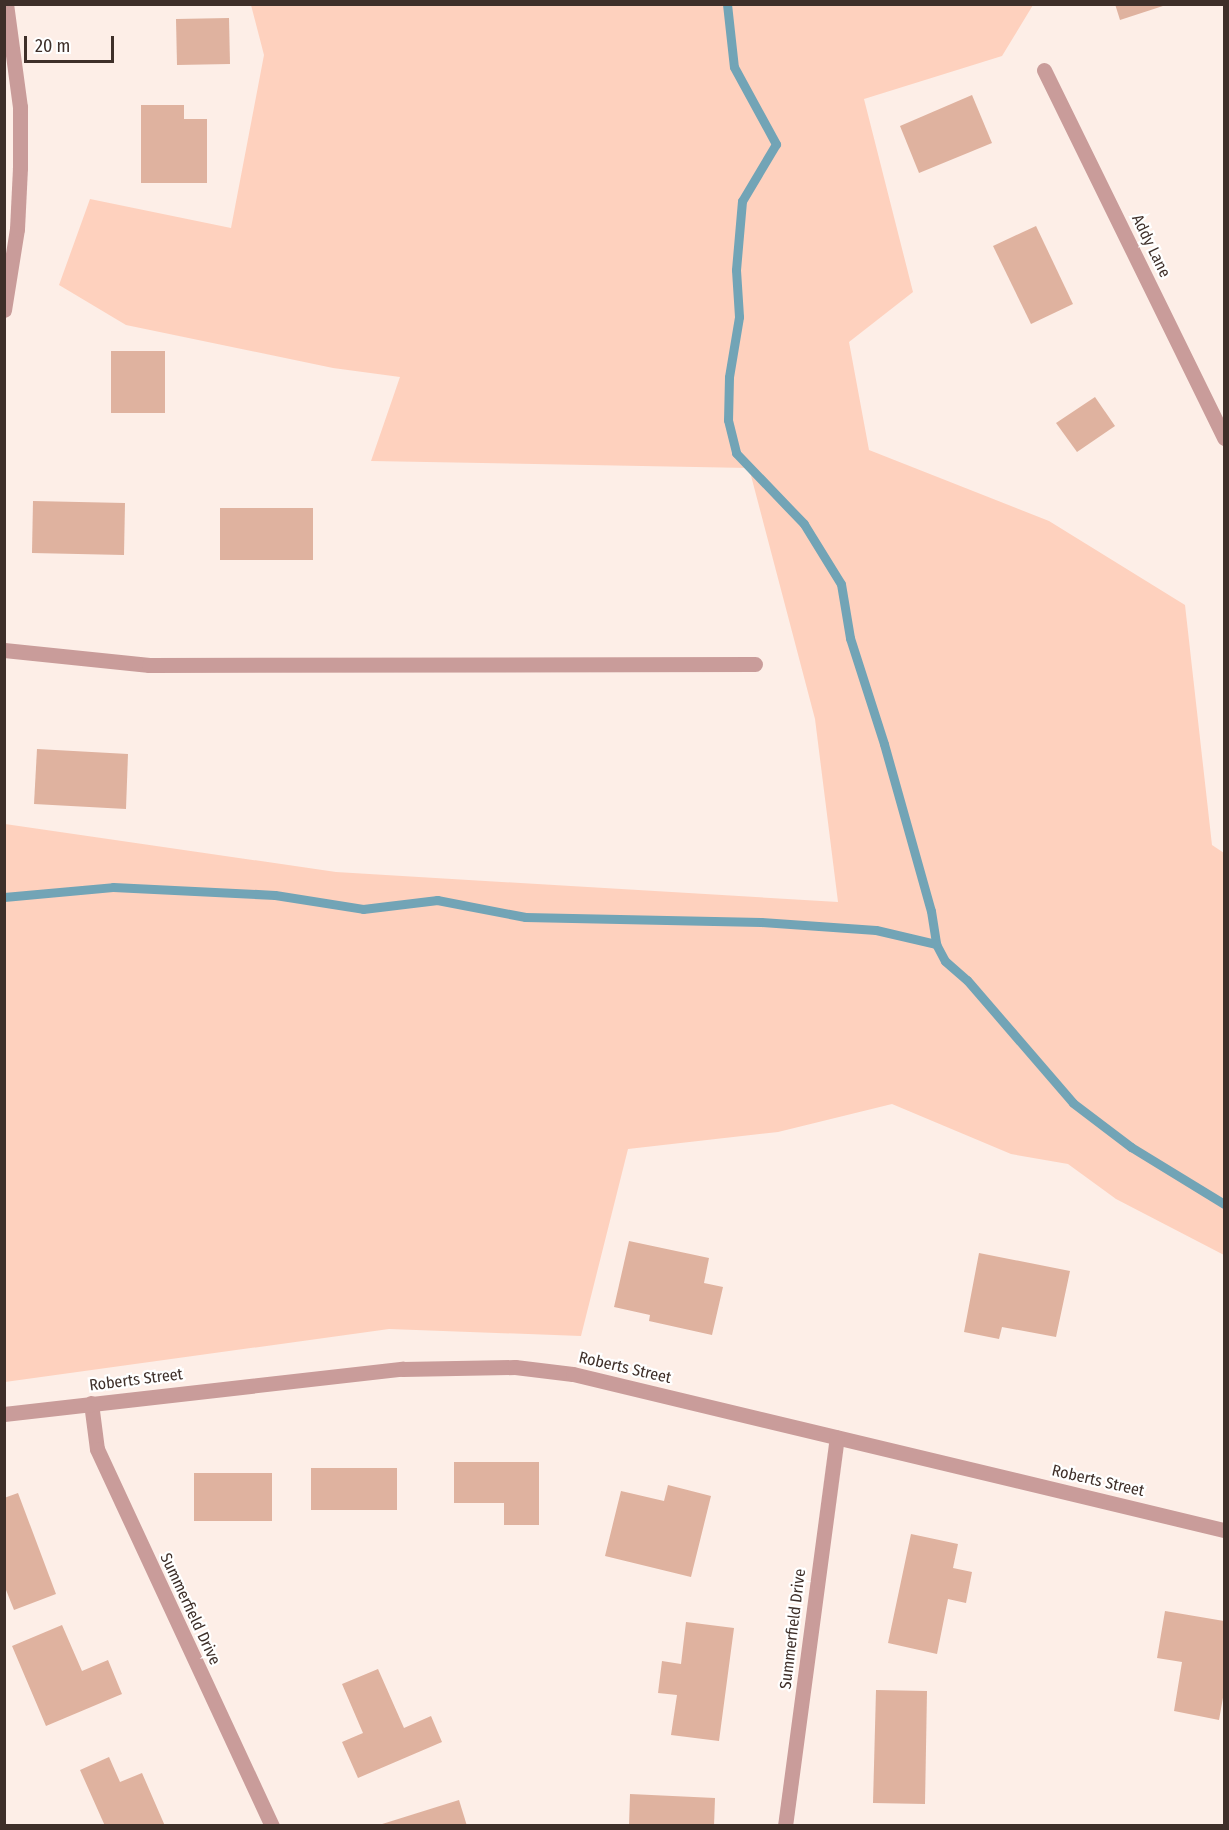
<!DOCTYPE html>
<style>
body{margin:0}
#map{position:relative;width:1229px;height:1830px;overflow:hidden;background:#fdeee7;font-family:"Fira Sans Condensed",sans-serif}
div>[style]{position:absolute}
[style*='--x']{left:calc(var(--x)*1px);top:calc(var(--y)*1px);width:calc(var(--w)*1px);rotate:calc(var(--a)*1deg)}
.green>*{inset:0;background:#fed1be}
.stream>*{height:9px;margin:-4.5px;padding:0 4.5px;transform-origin:4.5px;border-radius:4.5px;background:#72a4b6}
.building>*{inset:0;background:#dfb29f}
.service>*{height:15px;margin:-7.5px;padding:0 7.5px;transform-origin:7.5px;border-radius:7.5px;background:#c99c9a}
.minor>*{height:15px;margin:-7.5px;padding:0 7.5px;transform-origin:7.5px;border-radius:7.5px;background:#c99c9a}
span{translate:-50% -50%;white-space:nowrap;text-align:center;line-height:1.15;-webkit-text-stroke:4.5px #fff;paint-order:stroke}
.street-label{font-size:16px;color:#3e2f29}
.frame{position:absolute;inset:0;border:6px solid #3e2f29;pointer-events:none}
.scale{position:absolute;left:24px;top:36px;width:90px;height:27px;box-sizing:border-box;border:3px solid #3e2f29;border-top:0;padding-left:8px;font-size:18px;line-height:21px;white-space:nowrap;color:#3e2f29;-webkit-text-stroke:4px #fff;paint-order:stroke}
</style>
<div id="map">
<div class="green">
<i style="clip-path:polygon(251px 5px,1033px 5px,1002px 56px,864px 99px,913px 292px,849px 342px,869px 450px,1049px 521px,1185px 605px,1212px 845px,1224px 853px,1224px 1255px,1116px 1199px,1068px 1164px,1011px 1154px,892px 1104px,778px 1132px,628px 1149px,581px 1336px,389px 1329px,5px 1382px,5px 824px,336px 872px,838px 902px,815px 719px,749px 468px,371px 461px,400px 377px,333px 368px,126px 325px,59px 285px,90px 199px,231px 228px,264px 55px)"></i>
</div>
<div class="stream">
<i style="--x:727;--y:4;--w:63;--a:83.7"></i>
<i style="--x:734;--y:67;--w:88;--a:61.4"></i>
<i style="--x:776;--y:144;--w:66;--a:120.8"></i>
<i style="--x:742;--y:201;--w:69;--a:95"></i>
<i style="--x:736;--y:270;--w:47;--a:86.3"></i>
<i style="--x:739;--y:317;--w:61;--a:99.5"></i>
<i style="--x:729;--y:377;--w:43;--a:91.3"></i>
<i style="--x:728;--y:420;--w:34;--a:76"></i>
<i style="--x:736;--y:453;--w:98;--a:46.2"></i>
<i style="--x:804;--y:524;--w:70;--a:58.3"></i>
<i style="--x:841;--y:584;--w:55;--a:80.5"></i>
<i style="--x:850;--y:638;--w:111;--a:72.2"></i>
<i style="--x:884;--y:744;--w:173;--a:74.3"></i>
<i style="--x:931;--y:911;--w:33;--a:81"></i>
<i style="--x:936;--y:944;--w:19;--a:62"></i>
<i style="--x:945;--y:961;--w:29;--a:41"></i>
<i style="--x:967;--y:980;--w:162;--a:49.2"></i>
<i style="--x:1073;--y:1103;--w:73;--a:37.2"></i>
<i style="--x:1131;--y:1147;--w:109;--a:31.5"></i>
<i style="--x:4;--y:897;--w:109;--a:-5.2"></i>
<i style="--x:113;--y:887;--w:162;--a:2.8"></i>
<i style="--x:275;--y:895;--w:89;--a:9"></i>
<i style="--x:363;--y:909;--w:75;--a:-6.9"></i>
<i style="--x:437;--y:900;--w:90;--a:10.9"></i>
<i style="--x:525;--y:917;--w:236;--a:1.2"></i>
<i style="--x:761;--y:922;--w:115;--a:4"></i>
<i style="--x:876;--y:930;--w:62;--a:13.1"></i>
</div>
<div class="building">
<i style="clip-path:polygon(1115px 4px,1166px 4px,1166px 5px,1120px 20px)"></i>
<i style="clip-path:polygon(229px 18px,230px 64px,177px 65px,176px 19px)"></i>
<i style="clip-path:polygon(972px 95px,992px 143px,919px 173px,900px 126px)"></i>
<i style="clip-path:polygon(141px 105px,184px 105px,184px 119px,207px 119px,207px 183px,141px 183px)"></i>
<i style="clip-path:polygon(1036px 226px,1073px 304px,1031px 324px,993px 246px)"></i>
<i style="clip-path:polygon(111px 351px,165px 351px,165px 413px,111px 413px)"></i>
<i style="clip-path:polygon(1095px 397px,1115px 426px,1077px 452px,1056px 423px)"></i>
<i style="clip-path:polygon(33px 501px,125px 503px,124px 555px,32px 553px)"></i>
<i style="clip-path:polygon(220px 508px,313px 508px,313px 560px,220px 560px)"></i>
<i style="clip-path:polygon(37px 749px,128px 754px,126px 809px,34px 804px)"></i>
<i style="clip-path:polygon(629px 1241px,709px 1258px,704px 1283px,723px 1287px,712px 1335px,649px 1321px,650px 1315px,614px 1307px)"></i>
<i style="clip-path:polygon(979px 1253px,1070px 1271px,1056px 1337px,1002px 1327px,999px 1339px,964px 1332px)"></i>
<i style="clip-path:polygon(454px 1462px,539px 1462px,539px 1525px,504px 1525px,504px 1503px,454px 1503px)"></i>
<i style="clip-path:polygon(311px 1468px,397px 1468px,397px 1510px,311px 1510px)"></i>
<i style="clip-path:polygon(194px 1473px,272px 1473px,272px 1521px,194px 1521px)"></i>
<i style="clip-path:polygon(668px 1485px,711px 1496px,691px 1577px,605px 1556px,621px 1491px,664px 1501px)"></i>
<i style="clip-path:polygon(18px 1493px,56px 1594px,14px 1610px,4px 1585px,4px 1498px)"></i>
<i style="clip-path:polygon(911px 1534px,958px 1544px,953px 1568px,972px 1572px,966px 1603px,948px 1599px,937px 1654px,888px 1643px)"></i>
<i style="clip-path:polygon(1165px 1611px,1224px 1621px,1224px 1692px,1219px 1720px,1174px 1711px,1182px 1662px,1157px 1658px)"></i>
<i style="clip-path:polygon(686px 1622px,734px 1628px,719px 1741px,671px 1735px,677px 1695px,658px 1693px,662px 1661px,681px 1664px)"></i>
<i style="clip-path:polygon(62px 1625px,82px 1671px,108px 1660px,122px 1694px,46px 1726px,12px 1646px)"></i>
<i style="clip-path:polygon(378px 1669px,404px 1728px,431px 1716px,442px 1742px,358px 1778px,342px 1742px,363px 1733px,342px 1684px)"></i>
<i style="clip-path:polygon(876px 1690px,927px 1691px,925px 1804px,873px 1803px)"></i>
<i style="clip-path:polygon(109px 1757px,120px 1782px,142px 1773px,165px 1826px,105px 1826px,80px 1770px)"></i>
<i style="clip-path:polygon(630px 1794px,715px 1798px,714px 1826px,629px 1826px)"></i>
<i style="clip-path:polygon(459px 1800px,467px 1826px,379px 1826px,379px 1825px)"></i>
</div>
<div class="service">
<i style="--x:4;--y:650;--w:146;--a:5.9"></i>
<i style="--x:149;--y:665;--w:606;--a:-0.09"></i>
</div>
<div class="minor">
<i style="--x:1044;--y:70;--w:410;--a:63.9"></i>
<i style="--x:4;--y:310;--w:82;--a:-80.9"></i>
<i style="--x:17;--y:229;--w:61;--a:-87.2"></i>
<i style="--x:20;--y:168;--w:61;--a:-90"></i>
<i style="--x:20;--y:107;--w:104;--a:-97.7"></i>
<i style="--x:91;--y:1403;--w:46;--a:82.6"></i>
<i style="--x:97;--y:1449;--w:416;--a:65.1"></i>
<i style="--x:4;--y:1414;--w:401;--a:-6.5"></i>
<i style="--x:402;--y:1369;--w:113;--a:-1"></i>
<i style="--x:515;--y:1367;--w:58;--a:6.9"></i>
<i style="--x:573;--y:1374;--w:669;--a:13.48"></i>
<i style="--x:785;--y:1826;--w:392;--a:-82.4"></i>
</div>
<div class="street-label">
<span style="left:1151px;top:246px;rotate:64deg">Addy Lane</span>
<span style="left:625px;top:1368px;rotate:13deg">Roberts Street</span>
<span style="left:136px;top:1380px;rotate:-7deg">Roberts Street</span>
<span style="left:1098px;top:1481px;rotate:13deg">Roberts Street</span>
<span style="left:190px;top:1609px;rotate:65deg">Summerfield Drive</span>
<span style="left:793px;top:1629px;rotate:-83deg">Summerfield Drive</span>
</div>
<div class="frame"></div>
<div class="scale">20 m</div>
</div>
